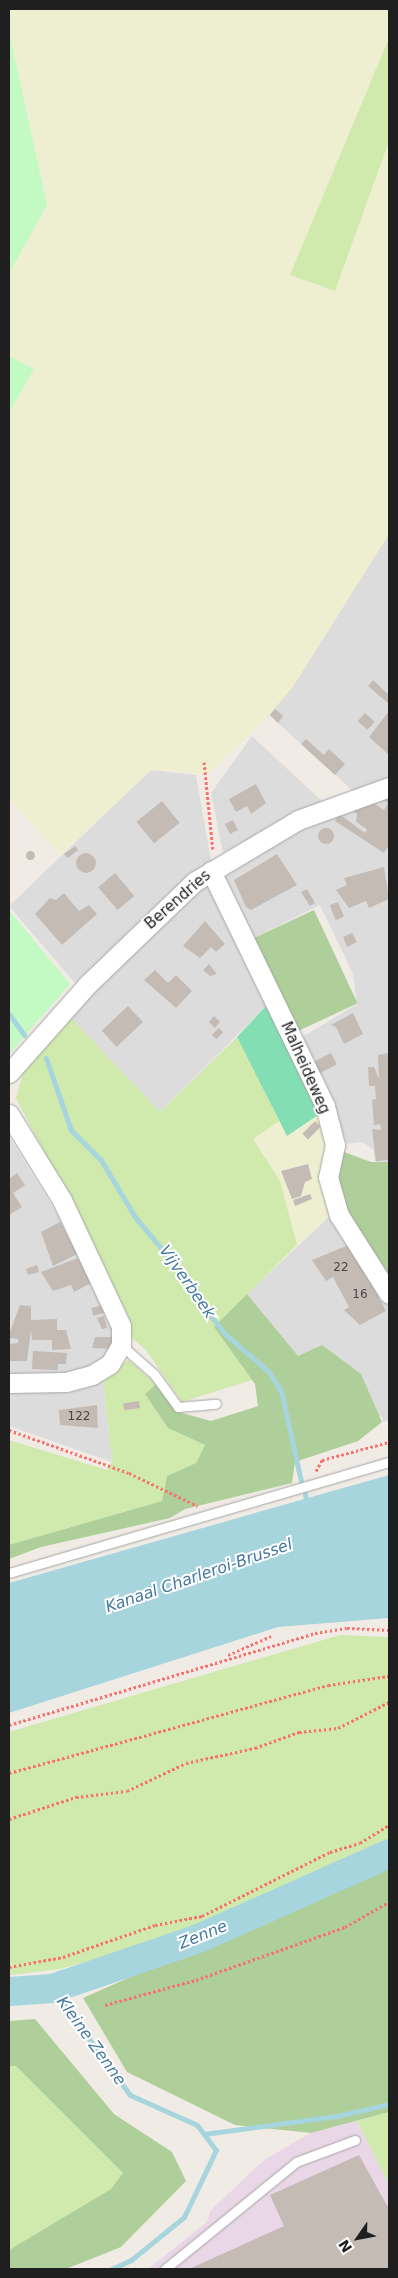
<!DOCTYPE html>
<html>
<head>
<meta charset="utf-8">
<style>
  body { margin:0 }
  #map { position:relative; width:398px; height:2278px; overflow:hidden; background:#f0ebe5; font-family:"DejaVu Sans",sans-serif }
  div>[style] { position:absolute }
  .residential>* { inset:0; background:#dddcdc }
  .industrial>* { inset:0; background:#e9d7e7 }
  .farmland>* { inset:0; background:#eeeed1 }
  .grass>* { inset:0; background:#cfeaac }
  .forest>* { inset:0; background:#aecf9a; transform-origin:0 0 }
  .park>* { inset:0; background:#c3f9c3 }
  .pitch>* { inset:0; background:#84deb4 }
  .water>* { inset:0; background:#a6d5dd }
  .stream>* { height:5px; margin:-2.5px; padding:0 2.5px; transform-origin:2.5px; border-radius:2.5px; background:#a6d5dd }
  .river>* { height:29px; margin:-14.5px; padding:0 14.5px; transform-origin:14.5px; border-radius:14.5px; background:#a6d5dd }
  .building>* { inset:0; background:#c4bbb5; transform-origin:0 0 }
  .round { border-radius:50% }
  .path>* { height:3px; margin-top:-1.5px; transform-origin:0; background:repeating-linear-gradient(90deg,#f9706d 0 2.5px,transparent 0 5px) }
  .roads { filter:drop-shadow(0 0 1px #a6a6a6) drop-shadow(0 0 1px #a6a6a6) }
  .service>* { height:9px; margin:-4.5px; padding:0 4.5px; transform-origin:4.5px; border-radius:4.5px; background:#fff }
  .minor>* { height:19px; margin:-9.5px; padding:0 9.5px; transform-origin:9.5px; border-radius:9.5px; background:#fff }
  span { translate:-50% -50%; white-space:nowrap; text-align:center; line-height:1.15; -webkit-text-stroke:4px #fff; paint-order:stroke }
  .number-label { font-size:12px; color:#484644 }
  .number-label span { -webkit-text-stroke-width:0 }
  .street-label { font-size:15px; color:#1f1f1f }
  .water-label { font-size:16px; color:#45799f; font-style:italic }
  .frame { position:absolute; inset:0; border:10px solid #1f1f1f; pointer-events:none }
  .north { position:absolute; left:333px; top:2213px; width:50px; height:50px; -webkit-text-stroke:4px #fff; paint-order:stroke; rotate:237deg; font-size:14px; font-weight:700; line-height:20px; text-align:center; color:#1f1f1f }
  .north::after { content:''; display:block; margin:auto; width:18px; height:22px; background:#1f1f1f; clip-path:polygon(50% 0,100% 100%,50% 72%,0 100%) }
</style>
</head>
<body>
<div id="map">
  <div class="residential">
    <div style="clip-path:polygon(389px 534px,389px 779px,269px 828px,223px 853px,75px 983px,9px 906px,151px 770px,196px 775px,211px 861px,223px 853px,211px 793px,252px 736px,323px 802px,353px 791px,269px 715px,292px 688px)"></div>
    <div style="clip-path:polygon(389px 795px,389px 1162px,375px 1162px,373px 1149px,362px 1142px,347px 1144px,299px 1039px,357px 1004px,353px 974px,320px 905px,250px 940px,266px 1006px,160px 1112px,71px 1018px,111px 972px,215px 878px,285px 834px)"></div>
    <div style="clip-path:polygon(9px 1137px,64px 1225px,115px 1332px,113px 1349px,91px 1382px,103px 1380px,112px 1462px,9px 1426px)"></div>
    <div style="clip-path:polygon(332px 1214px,384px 1302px,389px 1301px,389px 1420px,382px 1422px,383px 1418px,298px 1357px,247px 1294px)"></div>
  </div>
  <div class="industrial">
    <div style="clip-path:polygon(357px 2121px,389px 2185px,389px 2269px,148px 2269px,207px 2222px,210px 2211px,264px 2160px,311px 2133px)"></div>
  </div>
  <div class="farmland">
    <div style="clip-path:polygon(9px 9px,389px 9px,389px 38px,290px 275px,335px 291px,389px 141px,389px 534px,292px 688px,259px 726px,208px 774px,151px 770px,60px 855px,9px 799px,9px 413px,34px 369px,9px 356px,9px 273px,47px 205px,9px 32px)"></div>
    <div style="clip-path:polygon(237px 1037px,321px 1113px,329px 1149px,332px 1214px,297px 1245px,280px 1181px,253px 1139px)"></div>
  </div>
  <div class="grass">
    <div style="clip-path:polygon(389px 38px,389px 141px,335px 291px,290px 275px)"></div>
    <div style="clip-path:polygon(71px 1018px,160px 1112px,237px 1037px,279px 1121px,253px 1139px,280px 1181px,297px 1245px,214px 1327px,252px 1380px,182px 1402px,145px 1349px,131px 1337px,129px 1317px,16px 1098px,25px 1065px)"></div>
    <div style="clip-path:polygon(128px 1360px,156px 1384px,145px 1394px,168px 1428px,205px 1445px,196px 1463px,167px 1476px,162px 1501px,9px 1545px,9px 1440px,107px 1470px,112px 1462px,103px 1380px)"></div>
    <div style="clip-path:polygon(340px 1635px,389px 1637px,389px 1842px,326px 1879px,150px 1944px,60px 1969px,9px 1975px,9px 1732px)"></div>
    <div style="clip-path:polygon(9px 2066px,16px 2066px,123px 2173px,111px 2189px,9px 2250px)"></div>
    <div style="clip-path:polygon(389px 2112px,389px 2185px,357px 2121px)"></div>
  </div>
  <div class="forest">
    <div style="left:314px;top:910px;width:103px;height:71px;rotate:65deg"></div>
    <div style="clip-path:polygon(344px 1152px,371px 1162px,389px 1162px,389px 1275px,340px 1206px,335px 1179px)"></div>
    <div style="clip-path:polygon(247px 1294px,298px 1356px,322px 1345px,361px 1374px,382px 1422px,358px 1441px,295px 1462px,292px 1483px,185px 1509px,170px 1518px,41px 1547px,9px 1559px,9px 1545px,162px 1501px,167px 1476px,196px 1463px,205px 1445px,168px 1428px,145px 1394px,156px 1384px,175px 1411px,211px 1421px,258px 1406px,255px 1384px,214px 1327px)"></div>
    <div style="clip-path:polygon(389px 1862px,389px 2112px,311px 2133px,235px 2125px,127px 2072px,83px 1998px)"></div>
    <div style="clip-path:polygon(35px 2019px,114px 2114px,172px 2152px,186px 2181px,121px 2247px,66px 2269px,9px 2269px,9px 2250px,111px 2189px,123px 2173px,16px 2066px,9px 2066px,9px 2021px)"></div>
  </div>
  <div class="park">
    <div style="clip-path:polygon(9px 32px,47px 205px,9px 273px)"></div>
    <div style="clip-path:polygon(9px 356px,34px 369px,9px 413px)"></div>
    <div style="clip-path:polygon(9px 910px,70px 984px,9px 1054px)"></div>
  </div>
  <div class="pitch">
    <div style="clip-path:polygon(266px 1006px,321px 1113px,287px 1136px,237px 1037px)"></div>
  </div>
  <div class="water">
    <div style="clip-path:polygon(389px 1475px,389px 1618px,278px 1627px,9px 1713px,9px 1583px)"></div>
  </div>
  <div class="stream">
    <div style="left:9px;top:1014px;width:26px;rotate:54deg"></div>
    <div style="left:46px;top:1058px;width:76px;rotate:70.9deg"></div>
    <div style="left:71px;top:1130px;width:42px;rotate:45deg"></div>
    <div style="left:101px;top:1160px;width:66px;rotate:59.2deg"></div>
    <div style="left:135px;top:1217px;width:95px;rotate:50.1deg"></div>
    <div style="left:196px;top:1290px;width:14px;rotate:73deg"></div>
    <div style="left:200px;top:1303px;width:38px;rotate:51deg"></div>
    <div style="left:224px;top:1333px;width:60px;rotate:40.9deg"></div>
    <div style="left:269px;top:1372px;width:22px;rotate:58deg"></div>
    <div style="left:281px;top:1391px;width:92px;rotate:77.5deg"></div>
    <div style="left:305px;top:1494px;width:12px;rotate:81deg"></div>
    <div style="left:52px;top:1988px;width:132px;rotate:53.9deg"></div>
    <div style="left:130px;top:2095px;width:73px;rotate:24.1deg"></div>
    <div style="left:197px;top:2125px;width:31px;rotate:53deg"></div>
    <div style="left:216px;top:2150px;width:74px;rotate:115.5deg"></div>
    <div style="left:184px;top:2217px;width:68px;rotate:140.9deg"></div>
    <div style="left:131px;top:2260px;width:21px;rotate:155deg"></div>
    <div style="left:204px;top:2134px;width:134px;rotate:-7.7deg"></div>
    <div style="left:337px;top:2116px;width:53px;rotate:-13deg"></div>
  </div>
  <div class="river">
    <div style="left:9px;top:1991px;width:43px;rotate:-4deg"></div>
    <div style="left:52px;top:1988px;width:154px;rotate:-18.9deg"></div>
    <div style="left:198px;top:1938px;width:209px;rotate:-24deg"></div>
  </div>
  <div class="building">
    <div style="clip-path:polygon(373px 680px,389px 695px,389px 704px,368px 686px)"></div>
    <div style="clip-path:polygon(275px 709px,283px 716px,278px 723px,270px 715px)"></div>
    <div style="clip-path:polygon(389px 711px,389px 753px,388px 754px,369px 737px)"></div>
    <div style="left:365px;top:713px;width:13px;height:11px;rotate:42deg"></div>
    <div style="clip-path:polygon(306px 739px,324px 755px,329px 749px,345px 764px,335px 775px,301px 744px)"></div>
    <div style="clip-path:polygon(256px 784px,266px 803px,251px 814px,247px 806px,236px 812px,229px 799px)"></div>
    <div style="clip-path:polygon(389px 795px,389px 845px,384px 853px,335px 821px,339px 814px,365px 833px,367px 829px,356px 822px,357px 814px,350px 809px,372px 802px,384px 810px,388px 803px,382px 799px)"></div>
    <div style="left:162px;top:801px;width:28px;height:33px;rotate:51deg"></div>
    <div style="left:233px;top:820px;width:11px;height:9px;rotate:63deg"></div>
    <div class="round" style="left:318px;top:828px;width:16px;height:16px"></div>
    <div style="clip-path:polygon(75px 846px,78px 850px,68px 858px,64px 854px)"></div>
    <div class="round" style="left:25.5px;top:850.5px;width:9px;height:9px"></div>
    <div class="round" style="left:76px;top:853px;width:20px;height:20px"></div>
    <div style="clip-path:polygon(277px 854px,297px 885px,251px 910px,246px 907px,234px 880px)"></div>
    <div style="clip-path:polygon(384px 867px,389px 899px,369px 908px,366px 901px,349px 908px,336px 890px,347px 885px,344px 878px)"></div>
    <div style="left:115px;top:873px;width:30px;height:22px;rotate:50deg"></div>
    <div style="clip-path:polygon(307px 889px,315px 903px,310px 906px,301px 892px)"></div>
    <div style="clip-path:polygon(64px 893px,79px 911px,89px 905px,97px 914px,62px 945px,35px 914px,50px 898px,56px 900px)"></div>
    <div style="left:338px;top:902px;width:16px;height:9px;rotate:68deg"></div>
    <div style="clip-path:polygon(205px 921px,225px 944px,216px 952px,211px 947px,200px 958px,183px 946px)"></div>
    <div style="clip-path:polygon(352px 933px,357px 942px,347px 947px,343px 937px)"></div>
    <div style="clip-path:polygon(209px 964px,217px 974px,210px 976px,203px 970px)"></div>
    <div style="clip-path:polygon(155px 970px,168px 983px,176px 975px,192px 991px,176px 1008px,144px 980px)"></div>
    <div style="left:128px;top:1006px;width:22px;height:36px;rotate:47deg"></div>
    <div style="clip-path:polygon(353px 1013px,363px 1034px,344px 1044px,336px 1027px,331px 1025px)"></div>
    <div style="clip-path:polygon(214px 1016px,220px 1022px,215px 1028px,209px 1022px)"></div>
    <div style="left:219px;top:1028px;width:6px;height:10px;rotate:45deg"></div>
    <div style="left:331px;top:1053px;width:13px;height:21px;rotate:63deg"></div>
    <div style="clip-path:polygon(389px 1053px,389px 1160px,376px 1161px,372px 1129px,381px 1130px,380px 1124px,374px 1125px,372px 1100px,376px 1099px,375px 1086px,369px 1086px,368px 1067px,374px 1067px,379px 1079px,378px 1055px)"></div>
    <div style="left:315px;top:1121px;width:8px;height:18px;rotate:45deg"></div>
    <div style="clip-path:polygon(308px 1164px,312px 1179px,305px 1182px,301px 1196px,292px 1199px,281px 1171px)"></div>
    <div style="clip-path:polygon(17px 1173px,25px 1185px,13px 1193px,22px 1207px,9px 1215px,9px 1179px)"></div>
    <div style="clip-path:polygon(310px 1194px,312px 1199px,295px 1206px,293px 1200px)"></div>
    <div style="clip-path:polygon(60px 1222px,77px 1254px,53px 1266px,41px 1232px)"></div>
    <div style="clip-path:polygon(351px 1244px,386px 1311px,360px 1325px,344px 1310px,349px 1307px,333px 1277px,326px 1281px,312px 1260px)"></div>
    <div style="clip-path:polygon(78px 1258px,91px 1283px,74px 1292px,71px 1285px,53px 1291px,41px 1272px)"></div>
    <div style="clip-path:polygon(37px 1265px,39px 1272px,28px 1275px,26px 1269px)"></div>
    <div style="clip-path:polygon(20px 1305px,31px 1306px,31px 1320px,57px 1319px,57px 1330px,66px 1330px,71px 1349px,52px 1350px,52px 1340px,32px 1340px,31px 1330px,27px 1361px,9px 1361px,9px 1344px,18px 1343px,18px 1339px,9px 1338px,9px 1334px)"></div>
    <div style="left:103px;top:1305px;width:8px;height:12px;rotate:76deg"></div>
    <div style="clip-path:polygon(104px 1316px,107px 1328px,102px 1329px,97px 1318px)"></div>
    <div style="clip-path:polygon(95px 1337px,114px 1337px,113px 1349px,92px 1348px)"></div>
    <div style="clip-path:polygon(33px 1351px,67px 1353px,66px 1364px,58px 1364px,58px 1370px,32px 1369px)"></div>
    <div style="left:139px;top:1401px;width:7px;height:16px;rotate:82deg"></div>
    <div style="clip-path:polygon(97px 1405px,98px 1428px,60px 1425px,59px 1410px)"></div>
    <div style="clip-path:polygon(359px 2155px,389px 2209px,389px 2269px,189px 2269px,284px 2226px,270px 2195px)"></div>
  </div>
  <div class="path">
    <div style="left:204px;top:762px;width:89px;rotate:84.2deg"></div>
    <div style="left:9px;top:1430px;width:127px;rotate:19.7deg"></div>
    <div style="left:129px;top:1473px;width:76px;rotate:25.6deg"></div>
    <div style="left:316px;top:1471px;width:13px;rotate:-61deg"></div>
    <div style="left:322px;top:1460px;width:69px;rotate:-15deg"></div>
    <div style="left:228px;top:1655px;width:47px;rotate:-23.8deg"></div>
    <div style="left:9px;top:1725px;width:320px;rotate:-16.7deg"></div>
    <div style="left:315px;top:1633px;width:32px;rotate:-9deg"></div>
    <div style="left:347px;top:1628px;width:42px;rotate:2.7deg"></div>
    <div style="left:9px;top:1773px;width:331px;rotate:-15.4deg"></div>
    <div style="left:328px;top:1685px;width:62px;rotate:-8.4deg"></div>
    <div style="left:9px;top:1819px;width:71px;rotate:-18.2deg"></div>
    <div style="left:76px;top:1797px;width:51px;rotate:-6.7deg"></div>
    <div style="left:127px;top:1791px;width:65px;rotate:-25.4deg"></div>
    <div style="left:186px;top:1763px;width:71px;rotate:-12.3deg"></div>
    <div style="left:255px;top:1748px;width:47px;rotate:-20deg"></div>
    <div style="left:299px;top:1732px;width:39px;rotate:-6deg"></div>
    <div style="left:338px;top:1728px;width:57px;rotate:-27deg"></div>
    <div style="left:9px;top:1967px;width:55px;rotate:-10.5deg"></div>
    <div style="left:63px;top:1957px;width:97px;rotate:-19.2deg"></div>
    <div style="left:155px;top:1925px;width:48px;rotate:-10.8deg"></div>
    <div style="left:202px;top:1916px;width:143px;rotate:-26.6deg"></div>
    <div style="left:330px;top:1852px;width:31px;rotate:-17deg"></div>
    <div style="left:360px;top:1843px;width:34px;rotate:-32deg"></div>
    <div style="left:105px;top:2005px;width:94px;rotate:-15.4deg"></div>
    <div style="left:196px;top:1980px;width:158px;rotate:-19.6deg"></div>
    <div style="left:345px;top:1927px;width:51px;rotate:-29.6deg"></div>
  </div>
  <div class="roads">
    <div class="service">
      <div style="left:121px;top:1345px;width:44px;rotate:41.3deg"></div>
      <div style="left:154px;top:1374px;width:41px;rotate:54deg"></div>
      <div style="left:178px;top:1407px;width:38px;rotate:-5deg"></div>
      <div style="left:9px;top:1573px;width:396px;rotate:-16.3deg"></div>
      <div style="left:165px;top:2269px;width:169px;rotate:-39.2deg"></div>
      <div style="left:296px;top:2162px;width:63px;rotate:-20.4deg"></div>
    </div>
    <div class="minor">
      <div style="left:211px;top:871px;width:261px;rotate:64.1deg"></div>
      <div style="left:325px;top:1106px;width:40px;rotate:75.6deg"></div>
      <div style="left:335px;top:1145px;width:33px;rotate:102deg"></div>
      <div style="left:328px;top:1177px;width:40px;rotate:74deg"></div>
      <div style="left:339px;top:1215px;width:93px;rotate:57.7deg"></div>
      <div style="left:9px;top:1073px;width:118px;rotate:-48.4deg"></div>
      <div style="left:87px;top:985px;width:149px;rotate:-43.9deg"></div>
      <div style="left:194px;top:882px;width:121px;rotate:-30.8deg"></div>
      <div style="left:298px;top:820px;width:97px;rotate:-19.9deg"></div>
      <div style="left:9px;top:1114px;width:101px;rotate:58.4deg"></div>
      <div style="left:62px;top:1200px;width:139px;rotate:64.9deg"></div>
      <div style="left:121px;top:1326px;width:19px;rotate:90deg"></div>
      <div style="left:121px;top:1345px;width:22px;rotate:120deg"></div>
      <div style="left:110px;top:1364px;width:21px;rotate:149deg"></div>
      <div style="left:92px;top:1375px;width:27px;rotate:165deg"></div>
      <div style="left:66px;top:1382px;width:57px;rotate:179deg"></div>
    </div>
  </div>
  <div class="number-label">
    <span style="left:341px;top:1268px">22</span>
    <span style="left:360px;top:1295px">16</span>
    <span style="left:79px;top:1417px">122</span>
  </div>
  <div class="street-label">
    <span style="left:178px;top:900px;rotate:-41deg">Berendries</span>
    <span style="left:305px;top:1068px;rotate:66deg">Malheideweg</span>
  </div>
  <div class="water-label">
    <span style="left:187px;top:1282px;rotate:55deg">Vijverbeek</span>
    <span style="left:199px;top:1576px;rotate:-19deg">Kanaal Charleroi-Brussel</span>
    <span style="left:203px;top:1935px;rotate:-22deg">Zenne</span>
    <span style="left:91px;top:2041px;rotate:54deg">Kleine Zenne</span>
  </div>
  <div class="frame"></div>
  <div class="north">N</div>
</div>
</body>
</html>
